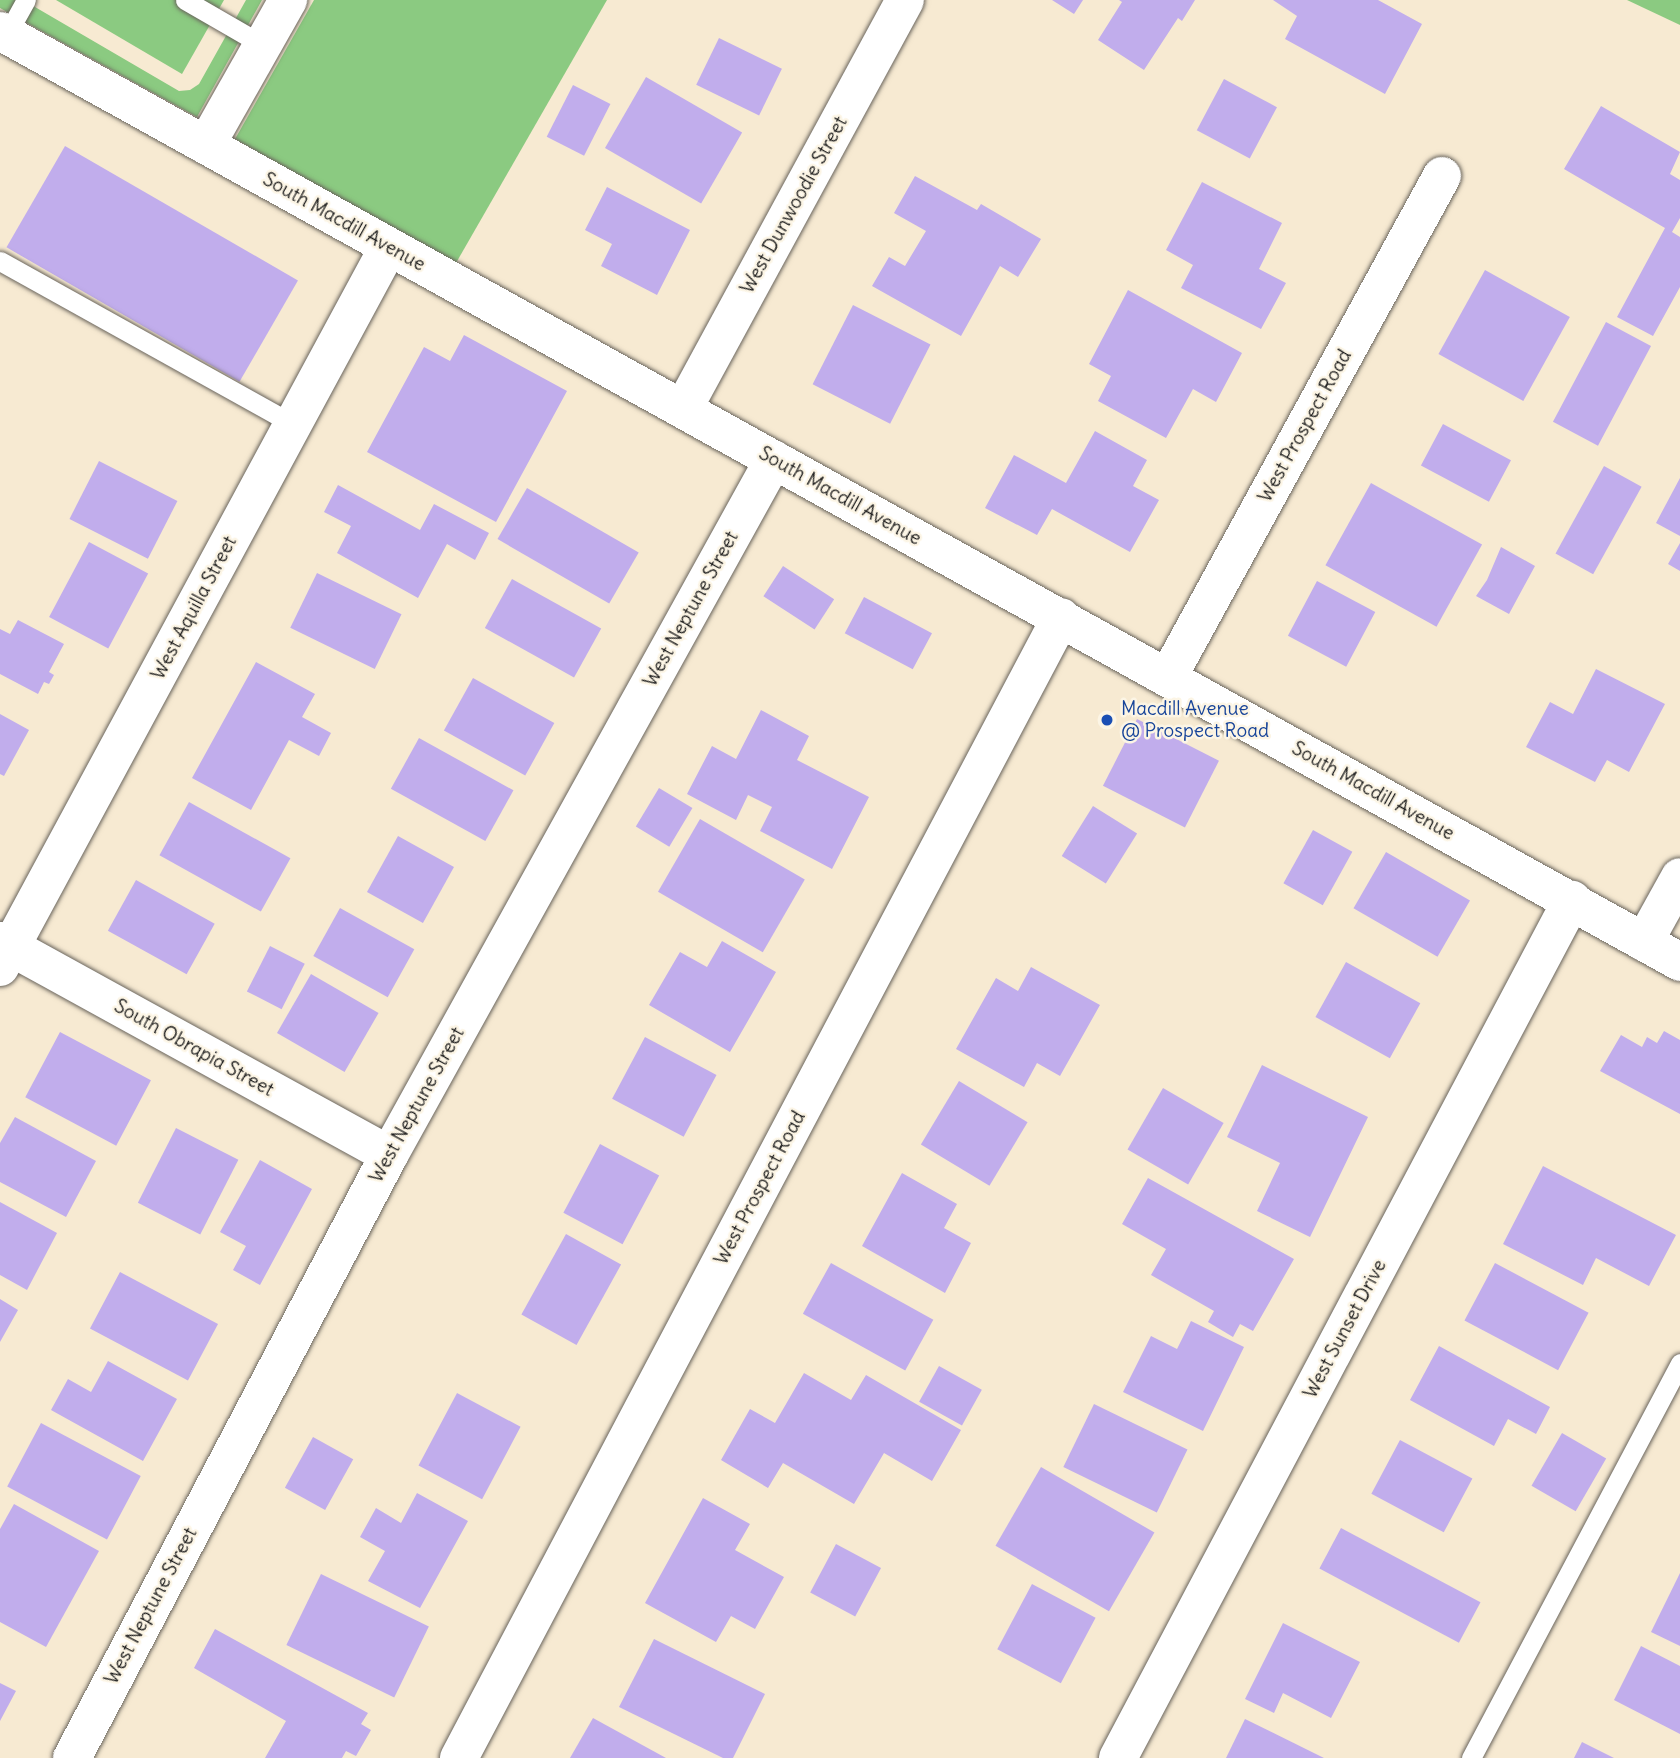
<!DOCTYPE html>
<html>
<head>
<meta charset="utf-8">
<style>
  body { margin:0 }
  #map { position:relative; width:1680px; height:1758px; overflow:hidden; background:#f7ead2; font-family:Delius,sans-serif }
  div>[style] { position:absolute }
  .green>* { inset:0; background:#8bca81 }
  .building>* { inset:0; background:#c1adec; transform-origin:0 0 }
  .roads { filter:drop-shadow(0 0 2px #69645c) drop-shadow(0 0 2px #69645c) }
  .lane>* { height:19px; margin:-9.5px; padding:0 9.5px; transform-origin:9.5px; border-radius:9.5px; background:#fff }
  .street>* { height:38px; margin:-19px; padding:0 19px; transform-origin:19px; border-radius:19px; background:#fff }
  .secondary>* { height:38px; margin:-19px; padding:0 19px; transform-origin:19px; border-radius:19px; background:#fff }
  .dots>* { width:19px; height:19px; translate:-50% -50%; box-sizing:border-box; border:4px solid #fcf5e5; border-radius:50% }
  span { translate:-50% -50%; white-space:nowrap; text-align:center; line-height:1.15; -webkit-text-stroke:5px #fcf5e5; paint-order:stroke }
  .street-label { font-size:19px; color:#1c1c1c }
  .transit-label { font-size:19px; color:#164399 }
  .left { translate:0 -50%; text-align:left }
</style>
</head>
<body>
<div id="map">
  <div class="green">
    <div style="clip-path:polygon(0 0,23px 0,179px 91px,190px 90px,199px 84px,246px 0,262px 0,197px 117px,0 8px)"></div>
    <div style="clip-path:polygon(56px 0,224px 0,182px 74px)"></div>
    <div style="clip-path:polygon(314px 0,607px 0,456px 263px,235px 139px)"></div>
    <div style="clip-path:polygon(1627px 0,1680px 0,1680px 25px)"></div>
  </div>
  <div class="building">
    <div style="clip-path:polygon(1052px 0,1083px 0,1074px 14px)"></div>
    <div style="clip-path:polygon(1119px 0,1195px 0,1182px 21px,1178px 18px,1144px 70px,1098px 40px,1122px 2px)"></div>
    <div style="clip-path:polygon(1273px 0,1378px 0,1422px 24px,1385px 94px,1285px 39px,1297px 16px)"></div>
    <div style="left:719px;top:38px;width:70px;height:52px;rotate:26deg"></div>
    <div style="left:646px;top:77px;width:111px;height:82px;rotate:30deg"></div>
    <div style="left:1224px;top:79px;width:60px;height:58px;rotate:28deg"></div>
    <div style="left:573px;top:85px;width:42px;height:58px;rotate:27deg"></div>
    <div style="clip-path:polygon(1601px 106px,1680px 152px,1670px 174px,1680px 180px,1680px 218px,1672px 232px,1680px 237px,1680px 287px,1653px 336px,1617px 317px,1665px 228px,1564px 169px)"></div>
    <div style="left:65px;top:146px;width:269px;height:117px;rotate:30deg"></div>
    <div style="clip-path:polygon(915px 176px,977px 210px,981px 204px,1041px 239px,1018px 277px,1000px 266px,961px 336px,872px 286px,889px 257px,905px 266px,926px 231px,894px 213px)"></div>
    <div style="clip-path:polygon(1202px 182px,1282px 223px,1259px 269px,1286px 283px,1261px 329px,1181px 288px,1193px 265px,1166px 250px)"></div>
    <div style="clip-path:polygon(607px 187px,690px 230px,657px 295px,601px 266px,612px 244px,585px 230px)"></div>
    <div style="left:1485px;top:270px;width:97px;height:96px;rotate:29deg"></div>
    <div style="clip-path:polygon(1128px 290px,1242px 353px,1216px 402px,1193px 389px,1166px 438px,1098px 401px,1111px 376px,1089px 364px)"></div>
    <div style="left:853px;top:305px;width:87px;height:89px;rotate:27deg"></div>
    <div style="left:1606px;top:322px;width:51px;height:113px;rotate:28deg"></div>
    <div style="clip-path:polygon(464px 335px,567px 391px,496px 522px,367px 452px,424px 347px,450px 361px)"></div>
    <div style="left:1443px;top:424px;width:77px;height:47px;rotate:28deg"></div>
    <div style="clip-path:polygon(1095px 431px,1147px 460px,1133px 486px,1159px 500px,1130px 552px,1052px 509px,1037px 535px,985px 508px,1014px 455px,1066px 483px)"></div>
    <div style="left:99px;top:461px;width:88px;height:65px;rotate:27deg"></div>
    <div style="left:1604px;top:466px;width:43px;height:100px;rotate:29deg"></div>
    <div style="clip-path:polygon(1680px 478px,1680px 536px,1656px 523px)"></div>
    <div style="left:1371px;top:483px;width:127px;height:94px;rotate:29deg"></div>
    <div style="clip-path:polygon(338px 485px,420px 530px,434px 504px,489px 533px,475px 560px,447px 544px,418px 598px,337px 553px,351px 526px,324px 512px)"></div>
    <div style="left:527px;top:488px;width:129px;height:59px;rotate:30deg"></div>
    <div style="left:89px;top:542px;width:67px;height:85px;rotate:28deg"></div>
    <div style="clip-path:polygon(1680px 543px,1680px 571px,1668px 564px)"></div>
    <div style="clip-path:polygon(1501px 547px,1535px 566px,1509px 614px,1476px 596px,1487px 580px)"></div>
    <div style="left:783px;top:566px;width:61px;height:36px;rotate:33deg"></div>
    <div style="left:317px;top:573px;width:94px;height:61px;rotate:26deg"></div>
    <div style="left:512px;top:579px;width:102px;height:56px;rotate:29deg"></div>
    <div style="left:1317px;top:581px;width:66px;height:62px;rotate:28deg"></div>
    <div style="left:864px;top:597px;width:77px;height:41px;rotate:28deg"></div>
    <div style="clip-path:polygon(18px 620px,64px 644px,49px 672px,54px 675px,49px 684px,44px 682px,38px 694px,0 674px,0 629px,10px 634px)"></div>
    <div style="clip-path:polygon(256px 662px,315px 694px,302px 717px,331px 733px,319px 756px,289px 740px,251px 810px,192px 778px)"></div>
    <div style="clip-path:polygon(1596px 669px,1665px 704px,1629px 772px,1607px 760px,1595px 782px,1526px 747px,1550px 702px,1573px 714px)"></div>
    <div style="left:473px;top:678px;width:93px;height:60px;rotate:29deg"></div>
    <div style="clip-path:polygon(761px 710px,809px 736px,797px 760px,869px 797px,832px 869px,760px 831px,772px 807px,748px 795px,736px 820px,687px 794px,712px 746px,736px 759px)"></div>
    <div style="clip-path:polygon(0 714px,29px 730px,4px 776px,0 774px)"></div>
    <div style="left:1137px;top:719px;width:92px;height:75px;rotate:27deg"></div>
    <div style="left:419px;top:738px;width:108px;height:58px;rotate:29deg"></div>
    <div style="left:659px;top:788px;width:39px;height:45px;rotate:31deg"></div>
    <div style="left:189px;top:802px;width:116px;height:61px;rotate:29deg"></div>
    <div style="left:1093px;top:806px;width:52px;height:59px;rotate:32deg"></div>
    <div style="left:700px;top:819px;width:121px;height:84px;rotate:30deg"></div>
    <div style="left:1313px;top:830px;width:45px;height:61px;rotate:29deg"></div>
    <div style="left:398px;top:836px;width:64px;height:64px;rotate:29deg"></div>
    <div style="left:1386px;top:852px;width:97px;height:65px;rotate:30deg"></div>
    <div style="left:136px;top:880px;width:90px;height:58px;rotate:29deg"></div>
    <div style="left:340px;top:908px;width:85px;height:55px;rotate:29deg"></div>
    <div style="clip-path:polygon(722px 941px,776px 972px,730px 1052px,649px 1005px,680px 952px,707px 967px)"></div>
    <div style="left:270px;top:946px;width:39px;height:51px;rotate:27deg"></div>
    <div style="left:1346px;top:962px;width:85px;height:63px;rotate:29deg"></div>
    <div style="clip-path:polygon(1031px 967px,1100px 1005px,1060px 1076px,1037px 1063px,1024px 1087px,956px 1049px,996px 978px,1018px 991px)"></div>
    <div style="left:311px;top:974px;width:78px;height:68px;rotate:30deg"></div>
    <div style="clip-path:polygon(1664px 1031px,1680px 1040px,1680px 1114px,1600px 1071px,1621px 1035px,1642px 1047px,1647px 1037px,1657px 1043px)"></div>
    <div style="left:60px;top:1032px;width:103px;height:74px;rotate:28deg"></div>
    <div style="left:645px;top:1037px;width:81px;height:70px;rotate:28deg"></div>
    <div style="clip-path:polygon(1262px 1065px,1368px 1117px,1310px 1237px,1257px 1211px,1280px 1163px,1227px 1137px)"></div>
    <div style="left:959px;top:1081px;width:80px;height:74px;rotate:31deg"></div>
    <div style="left:1163px;top:1088px;width:70px;height:71px;rotate:30deg"></div>
    <div style="clip-path:polygon(15px 1117px,96px 1161px,66px 1217px,0 1182px,0 1143px)"></div>
    <div style="left:176px;top:1128px;width:70px;height:84px;rotate:27deg"></div>
    <div style="left:600px;top:1144px;width:67px;height:78px;rotate:28deg"></div>
    <div style="clip-path:polygon(260px 1160px,312px 1189px,260px 1285px,233px 1270px,246px 1246px,220px 1232px)"></div>
    <div style="clip-path:polygon(1543px 1166px,1676px 1235px,1649px 1286px,1596px 1258px,1583px 1285px,1503px 1244px)"></div>
    <div style="clip-path:polygon(902px 1173px,957px 1204px,944px 1228px,971px 1243px,945px 1293px,862px 1246px)"></div>
    <div style="clip-path:polygon(1148px 1178px,1294px 1259px,1253px 1331px,1240px 1324px,1233px 1337px,1208px 1322px,1214px 1311px,1151px 1275px,1166px 1249px,1122px 1224px)"></div>
    <div style="clip-path:polygon(0 1202px,57px 1233px,27px 1290px,0 1275px)"></div>
    <div style="left:566px;top:1234px;width:63px;height:92px;rotate:29deg"></div>
    <div style="left:831px;top:1263px;width:117px;height:58px;rotate:29deg"></div>
    <div style="left:1495px;top:1263px;width:106px;height:65px;rotate:28deg"></div>
    <div style="left:120px;top:1272px;width:111px;height:64px;rotate:28deg"></div>
    <div style="clip-path:polygon(0 1299px,18px 1310px,0 1342px)"></div>
    <div style="clip-path:polygon(1191px 1321px,1244px 1347px,1203px 1431px,1123px 1392px,1151px 1336px,1177px 1349px)"></div>
    <div style="clip-path:polygon(1439px 1346px,1550px 1407px,1536px 1434px,1508px 1419px,1494px 1446px,1410px 1400px)"></div>
    <div style="clip-path:polygon(108px 1361px,177px 1399px,143px 1461px,51px 1410px,68px 1379px,91px 1392px)"></div>
    <div style="left:939px;top:1366px;width:49px;height:41px;rotate:29deg"></div>
    <div style="clip-path:polygon(804px 1373px,851px 1400px,866px 1375px,961px 1430px,932px 1481px,884px 1453px,854px 1504px,783px 1463px,768px 1488px,721px 1460px,750px 1409px,775px 1423px)"></div>
    <div style="left:457px;top:1393px;width:72px;height:82px;rotate:28deg"></div>
    <div style="left:1094px;top:1404px;width:104px;height:70px;rotate:26deg"></div>
    <div style="left:41px;top:1423px;width:113px;height:72px;rotate:28deg"></div>
    <div style="left:1562px;top:1433px;width:51px;height:61px;rotate:30deg"></div>
    <div style="left:313px;top:1437px;width:46px;height:58px;rotate:29deg"></div>
    <div style="left:1400px;top:1440px;width:82px;height:61px;rotate:28deg"></div>
    <div style="left:1041px;top:1467px;width:131px;height:91px;rotate:30deg"></div>
    <div style="clip-path:polygon(417px 1493px,468px 1521px,420px 1608px,368px 1581px,385px 1551px,360px 1537px,376px 1508px,401px 1523px)"></div>
    <div style="clip-path:polygon(703px 1498px,750px 1524px,735px 1550px,784px 1577px,755px 1629px,731px 1616px,716px 1642px,645px 1603px)"></div>
    <div style="clip-path:polygon(14px 1504px,99px 1551px,46px 1647px,0 1622px,0 1529px)"></div>
    <div style="left:1341px;top:1528px;width:158px;height:46px;rotate:28deg"></div>
    <div style="left:836px;top:1544px;width:51px;height:55px;rotate:28deg"></div>
    <div style="clip-path:polygon(1680px 1573px,1680px 1646px,1651px 1632px)"></div>
    <div style="left:321px;top:1574px;width:120px;height:79px;rotate:26deg"></div>
    <div style="left:1032px;top:1584px;width:72px;height:74px;rotate:28deg"></div>
    <div style="clip-path:polygon(1283px 1623px,1360px 1662px,1331px 1718px,1283px 1693px,1274px 1713px,1245px 1699px)"></div>
    <div style="clip-path:polygon(215px 1629px,368px 1713px,361px 1724px,371px 1730px,356px 1756px,346px 1751px,342px 1758px,265px 1758px,286px 1721px,194px 1668px)"></div>
    <div style="clip-path:polygon(654px 1639px,765px 1694px,733px 1758px,723px 1758px,619px 1707px)"></div>
    <div style="clip-path:polygon(1641px 1646px,1680px 1666px,1680px 1734px,1614px 1700px)"></div>
    <div style="clip-path:polygon(0 1683px,16px 1691px,0 1721px)"></div>
    <div style="clip-path:polygon(593px 1718px,666px 1758px,570px 1758px)"></div>
    <div style="clip-path:polygon(1245px 1719px,1324px 1758px,1226px 1758px)"></div>
    <div style="clip-path:polygon(1582px 1742px,1614px 1758px,1574px 1758px)"></div>
  </div>
  <div class="roads">
    <div class="lane">
      <div style="left:185px;top:0;width:90px;rotate:30deg"></div>
      <div style="left:7px;top:34px;width:39px;rotate:-61deg"></div>
      <div style="left:0;top:261px;width:335px;rotate:29.1deg"></div>
      <div style="left:1471px;top:1758px;width:447px;rotate:-62.1deg"></div>
    </div>
    <div class="street">
      <div style="left:206px;top:145px;width:167px;rotate:-60.5deg"></div>
      <div style="left:683px;top:409px;width:465px;rotate:-61.5deg"></div>
      <div style="left:1168px;top:677px;width:571px;rotate:-61.33deg"></div>
      <div style="left:0;top:941px;width:444px;rotate:28.8deg"></div>
      <div style="left:1644px;top:942px;width:74px;rotate:-61deg"></div>
      <div style="left:0;top:967px;width:817px;rotate:-61.65deg"></div>
      <div style="left:72px;top:1758px;width:681px;rotate:-62.27deg"></div>
      <div style="left:389px;top:1155px;width:795px;rotate:-61.05deg"></div>
      <div style="left:459px;top:1758px;width:1290px;rotate:-62.18deg"></div>
      <div style="left:1118px;top:1758px;width:971px;rotate:-62.12deg"></div>
    </div>
    <div class="secondary">
      <div style="left:0;top:31px;width:1921px;rotate:28.99deg"></div>
    </div>
  </div>
  <div class="dots">
    <div style="left:1107px;top:720px;background:#1a4fb4"></div>
  </div>
  <div class="street-label">
    <span style="left:794px;top:205px;rotate:-61deg">West Dunwoodie Street</span>
    <span style="left:344px;top:222px;rotate:29deg">South Macdill Avenue</span>
    <span style="left:1305px;top:426px;rotate:-61deg">West Prospect Road</span>
    <span style="left:840px;top:496px;rotate:29deg">South Macdill Avenue</span>
    <span style="left:194px;top:608px;rotate:-62deg">West Aquilla Street</span>
    <span style="left:691px;top:609px;rotate:-61deg">West Neptune Street</span>
    <span style="left:1373px;top:791px;rotate:29deg">South Macdill Avenue</span>
    <span style="left:194px;top:1048px;rotate:29deg">South Obrapia Street</span>
    <span style="left:417px;top:1105px;rotate:-61deg">West Neptune Street</span>
    <span style="left:760px;top:1188px;rotate:-62deg">West Prospect Road</span>
    <span style="left:1345px;top:1329px;rotate:-62deg">West Sunset Drive</span>
    <span style="left:151px;top:1606px;rotate:-62deg">West Neptune Street</span>
  </div>
  <div class="transit-label">
    <span class="left" style="left:1121px;top:720px">Macdill Avenue<br>@ Prospect Road</span>
  </div>
</div>
</body>
</html>
